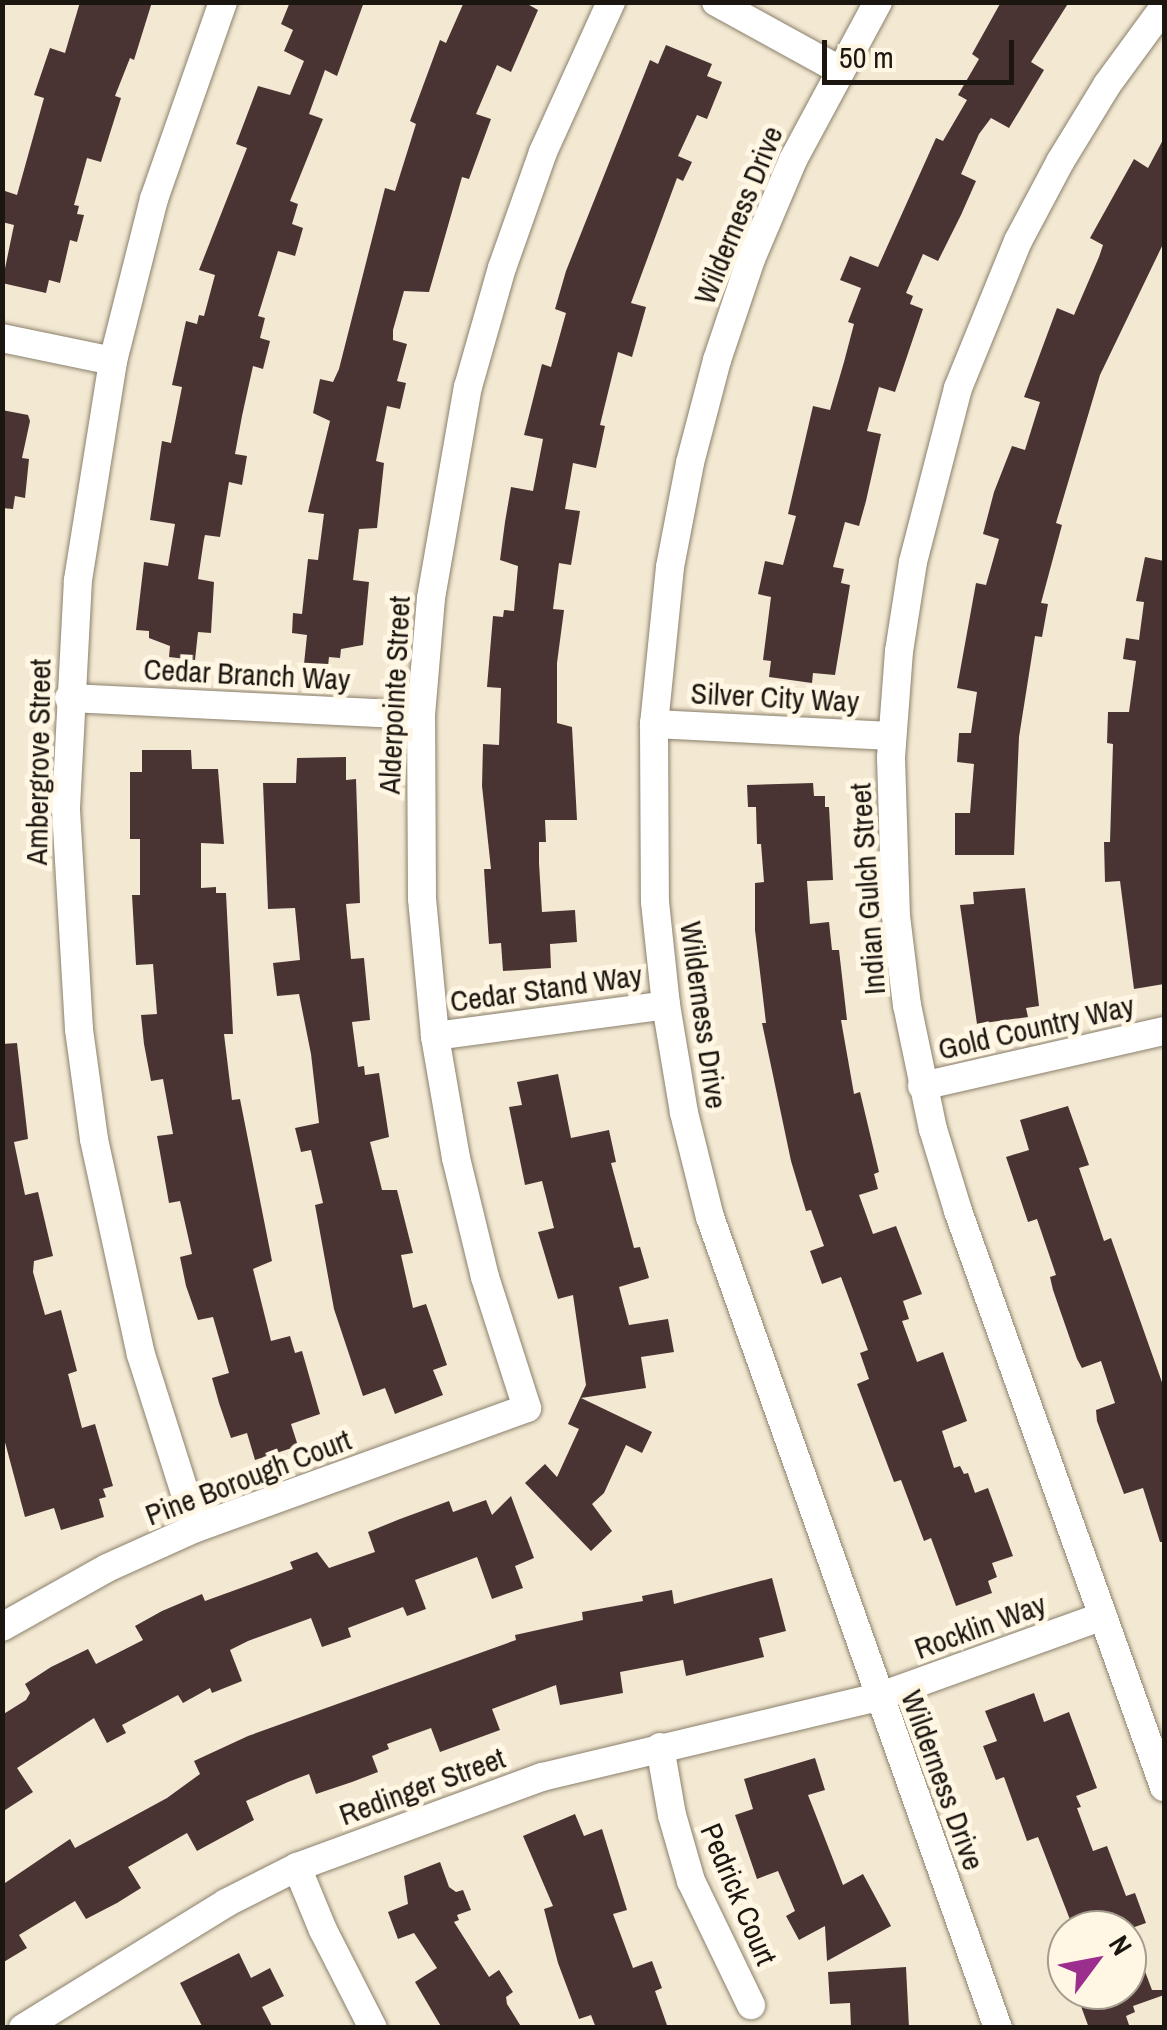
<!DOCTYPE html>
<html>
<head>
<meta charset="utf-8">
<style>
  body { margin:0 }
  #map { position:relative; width:1167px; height:2030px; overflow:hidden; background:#f3e8d2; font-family:"Archivo Narrow",sans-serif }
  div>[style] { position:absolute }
  .building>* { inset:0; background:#4a3433 }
  .roads { filter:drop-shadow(0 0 2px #8a806c) drop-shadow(0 0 2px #8a806c) }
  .minor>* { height:28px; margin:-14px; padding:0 14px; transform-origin:14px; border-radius:14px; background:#fff }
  span { translate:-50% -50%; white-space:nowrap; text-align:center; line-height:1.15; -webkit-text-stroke:10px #fff6e4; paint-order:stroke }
  .street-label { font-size:30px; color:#1b1710 }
  .frame { position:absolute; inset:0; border:5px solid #1b1710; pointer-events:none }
  .north { position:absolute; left:1047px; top:1910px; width:100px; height:100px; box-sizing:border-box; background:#fff6e4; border:2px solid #a49d8f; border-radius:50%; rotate:58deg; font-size:28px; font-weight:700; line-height:40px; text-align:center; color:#1b1710 }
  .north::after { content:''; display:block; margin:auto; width:35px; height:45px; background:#9c2e8e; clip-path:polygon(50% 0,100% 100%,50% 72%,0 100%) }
  .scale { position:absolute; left:822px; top:40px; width:192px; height:45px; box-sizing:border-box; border:5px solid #1b1710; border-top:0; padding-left:12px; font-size:30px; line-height:35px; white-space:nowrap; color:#1b1710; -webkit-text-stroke:8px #fff6e4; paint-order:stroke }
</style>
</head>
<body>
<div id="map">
  <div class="building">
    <div style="clip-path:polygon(80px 2px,152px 2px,134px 60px,130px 58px,115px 96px,121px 98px,101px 162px,87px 158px,74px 205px,79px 206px,77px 214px,84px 215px,77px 242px,70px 240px,60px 283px,49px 280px,46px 293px,2px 283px,14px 225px,2px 222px,2px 190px,17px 195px,44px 98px,34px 95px,50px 48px,65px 53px)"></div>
    <div style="clip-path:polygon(290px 2px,364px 2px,337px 76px,325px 70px,309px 114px,323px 119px,290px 201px,298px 204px,292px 224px,303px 228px,295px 256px,278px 251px,258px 316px,265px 318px,260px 338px,270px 341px,263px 369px,253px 366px,242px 416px,235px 454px,247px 456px,242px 485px,229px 482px,220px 537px,205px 535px,204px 539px,198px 579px,214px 582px,211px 633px,198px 632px,195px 660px,169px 657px,170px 646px,149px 638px,149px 631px,136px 630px,144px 562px,168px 566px,175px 524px,150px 520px,162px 441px,171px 443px,182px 387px,172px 385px,186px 321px,197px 324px,199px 315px,204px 316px,215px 275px,199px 270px,247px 148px,236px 144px,258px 86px,290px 95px,304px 61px,284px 51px,293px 30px,281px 24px)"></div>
    <div style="clip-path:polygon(464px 2px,524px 2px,538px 10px,511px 72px,497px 65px,476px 114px,491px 119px,469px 179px,462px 177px,429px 292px,404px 291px,393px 330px,393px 340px,407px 344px,397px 381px,406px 383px,400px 409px,387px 406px,376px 461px,384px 463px,377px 528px,359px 529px,353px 580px,369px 582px,363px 645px,341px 649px,340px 658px,329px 657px,328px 666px,304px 664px,307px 635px,292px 633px,293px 613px,302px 614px,308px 559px,318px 560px,324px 514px,308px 512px,330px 421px,313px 413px,320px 379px,333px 382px,339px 369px,385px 188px,395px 191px,416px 124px,410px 121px,440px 40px,446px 43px)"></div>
    <div style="clip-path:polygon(1001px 2px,1069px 2px,1031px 62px,1044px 70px,1009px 128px,991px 118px,979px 134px,961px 174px,976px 181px,961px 215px,938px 261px,923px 254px,906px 293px,913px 296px,910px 304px,923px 309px,895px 392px,879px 387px,867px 431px,881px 434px,866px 501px,859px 526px,845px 522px,833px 567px,844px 569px,841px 583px,850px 585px,835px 675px,813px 673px,812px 683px,769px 677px,771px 661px,763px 660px,771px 597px,758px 594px,765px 561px,783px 565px,796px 516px,788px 514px,813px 406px,830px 410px,844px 362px,854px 324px,848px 322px,861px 288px,840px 280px,850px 256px,878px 267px,936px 138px,943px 141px,967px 100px,958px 95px,979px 59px,972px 54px)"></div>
    <div style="clip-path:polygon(666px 45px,712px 64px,707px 76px,722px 82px,707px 119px,697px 115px,678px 156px,692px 162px,683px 181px,677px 178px,631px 303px,646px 307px,632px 357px,618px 352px,600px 425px,605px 426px,596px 468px,573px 463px,565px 509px,580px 511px,571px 565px,559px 563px,553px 609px,564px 610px,557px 663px,557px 723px,572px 727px,577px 820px,545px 820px,546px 842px,539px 842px,539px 863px,542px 912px,575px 910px,577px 942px,550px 944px,551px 968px,503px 971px,501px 943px,489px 944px,484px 869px,491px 869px,482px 786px,483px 744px,499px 745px,501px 688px,487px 687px,493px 616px,503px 617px,504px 610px,514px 611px,518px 566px,500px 560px,505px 522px,511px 487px,533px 491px,543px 439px,524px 435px,542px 364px,551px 367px,566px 313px,555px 309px,566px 271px,650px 60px,658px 64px)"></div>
    <div style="clip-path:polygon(1164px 138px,1164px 242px,1100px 375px,1056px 523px,1062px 525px,1041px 603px,1048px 604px,1042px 637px,1035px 636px,1019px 737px,1014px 855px,955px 855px,955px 813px,970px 813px,974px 764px,957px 762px,959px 733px,971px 733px,977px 692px,957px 688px,976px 583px,986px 585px,999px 539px,983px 534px,994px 492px,1012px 446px,1025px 450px,1040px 402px,1024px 397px,1057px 308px,1074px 315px,1099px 257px,1103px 245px,1090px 238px,1134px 159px,1148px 168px)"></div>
    <div style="clip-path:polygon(2px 410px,28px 415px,30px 421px,22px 458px,29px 459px,25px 498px,15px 496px,13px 509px,2px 508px)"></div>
    <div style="clip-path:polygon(1145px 557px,1164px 561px,1164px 984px,1134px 989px,1120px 881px,1105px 882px,1104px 842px,1110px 842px,1113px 744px,1107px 743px,1108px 712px,1129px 712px,1136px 661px,1123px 659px,1126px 638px,1139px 640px,1144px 602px,1136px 601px)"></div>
    <div style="clip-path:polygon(142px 750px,191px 750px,192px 769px,218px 769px,224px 844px,201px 843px,201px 888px,216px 887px,216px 893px,226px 893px,233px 1034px,224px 1034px,232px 1100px,240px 1099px,272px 1261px,253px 1269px,271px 1341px,290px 1336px,295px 1353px,302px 1351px,320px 1414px,291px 1424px,298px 1446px,255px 1460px,247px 1433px,231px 1438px,219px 1403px,212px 1378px,229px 1373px,213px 1317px,198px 1320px,186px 1286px,180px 1257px,192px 1254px,180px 1201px,169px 1203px,157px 1136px,173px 1134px,163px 1079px,151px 1081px,144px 1044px,141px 1015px,157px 1014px,153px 964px,136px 965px,132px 895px,140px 895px,140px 839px,130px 839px,130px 772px,142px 772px)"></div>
    <div style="clip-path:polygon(346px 757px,346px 780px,356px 779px,360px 903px,346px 904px,351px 959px,364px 958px,370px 1020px,352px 1022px,358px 1067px,364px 1066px,365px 1075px,379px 1073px,389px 1137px,370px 1142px,382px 1190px,397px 1190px,413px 1253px,401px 1255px,413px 1308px,426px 1304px,447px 1365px,433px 1370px,443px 1395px,395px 1414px,385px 1388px,363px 1396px,334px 1309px,315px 1205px,323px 1203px,311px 1150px,301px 1152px,295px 1128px,319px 1123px,311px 1054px,299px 994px,277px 996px,273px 963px,300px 960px,295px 908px,268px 909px,263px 783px,296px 783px,297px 758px)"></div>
    <div style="clip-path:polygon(813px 783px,814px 796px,825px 796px,825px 807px,829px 807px,833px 880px,807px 881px,810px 924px,829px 922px,832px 950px,839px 950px,847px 1020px,841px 1020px,854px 1094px,860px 1092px,879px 1172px,874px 1174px,878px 1189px,859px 1195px,873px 1234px,896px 1226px,922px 1294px,903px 1301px,909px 1319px,902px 1321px,917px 1362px,943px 1352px,967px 1421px,942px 1431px,954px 1468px,960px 1466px,964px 1474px,968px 1473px,975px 1493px,988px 1488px,1013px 1556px,992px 1563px,997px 1577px,988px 1581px,992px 1593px,956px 1606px,931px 1538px,924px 1541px,901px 1480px,894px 1482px,857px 1384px,869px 1379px,860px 1353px,868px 1350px,841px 1277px,822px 1284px,810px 1251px,824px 1246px,811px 1210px,806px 1211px,791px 1161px,762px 1023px,766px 1023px,755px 930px,755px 883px,764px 882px,761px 844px,757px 844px,756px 807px,748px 807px,747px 785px)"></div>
    <div style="clip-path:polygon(1025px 888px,1039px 1006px,1026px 1008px,1028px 1017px,977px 1024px,960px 905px,974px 904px,973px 892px)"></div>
    <div style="clip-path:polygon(17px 1043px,28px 1139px,14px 1142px,25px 1195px,38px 1192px,53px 1256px,34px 1261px,33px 1272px,45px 1315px,61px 1310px,77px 1371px,68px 1374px,82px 1428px,95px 1424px,113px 1486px,103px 1489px,106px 1497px,99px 1499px,104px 1517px,61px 1530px,54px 1508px,25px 1517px,2px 1431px,2px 1044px)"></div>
    <div style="clip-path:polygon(558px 1074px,571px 1138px,609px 1130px,616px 1162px,611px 1163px,634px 1248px,640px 1247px,649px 1278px,619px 1287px,629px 1325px,668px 1319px,674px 1352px,641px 1357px,646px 1388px,581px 1398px,652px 1432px,642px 1453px,626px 1445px,604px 1493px,592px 1504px,612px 1531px,591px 1551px,525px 1483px,545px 1464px,557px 1477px,579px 1429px,568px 1424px,586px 1385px,573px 1295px,558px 1299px,538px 1232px,554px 1228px,542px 1181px,525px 1185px,509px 1107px,522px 1105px,517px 1082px)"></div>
    <div style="clip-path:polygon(1068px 1106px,1089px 1165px,1079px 1168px,1104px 1241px,1111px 1238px,1164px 1388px,1164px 1542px,1160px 1542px,1143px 1488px,1124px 1494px,1097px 1421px,1096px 1410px,1115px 1403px,1101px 1361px,1082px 1368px,1077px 1359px,1053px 1290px,1050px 1277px,1056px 1275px,1037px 1219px,1028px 1222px,1006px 1157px,1029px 1150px,1020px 1120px)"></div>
    <div style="clip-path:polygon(511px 1496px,534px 1558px,515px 1566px,523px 1588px,492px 1599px,477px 1557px,415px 1580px,426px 1609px,407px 1616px,403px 1607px,348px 1628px,351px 1637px,322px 1647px,311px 1618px,248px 1641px,230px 1650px,242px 1681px,212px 1693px,210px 1688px,183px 1703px,178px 1695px,122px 1725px,126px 1733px,107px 1743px,94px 1718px,17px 1768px,33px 1792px,2px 1812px,2px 1715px,26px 1700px,30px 1693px,25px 1684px,51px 1667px,88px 1649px,96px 1664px,143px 1640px,135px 1626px,162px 1611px,202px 1594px,205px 1601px,293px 1569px,290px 1562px,317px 1552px,329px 1568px,375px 1552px,368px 1532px,400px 1519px,449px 1501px,453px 1512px,486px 1500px,492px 1515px)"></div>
    <div style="clip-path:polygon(772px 1578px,786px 1631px,759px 1638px,764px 1657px,686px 1676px,683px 1660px,620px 1672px,623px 1693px,560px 1705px,556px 1685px,492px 1709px,500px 1730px,440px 1752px,431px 1728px,387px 1744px,389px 1749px,372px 1756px,378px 1772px,352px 1782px,316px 1794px,309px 1774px,288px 1782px,246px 1801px,254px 1820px,197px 1851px,187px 1833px,128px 1867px,141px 1888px,117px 1903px,86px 1919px,75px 1901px,19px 1935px,27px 1948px,2px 1963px,2px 1885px,70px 1839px,75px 1848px,167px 1798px,200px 1774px,194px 1761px,248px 1736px,516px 1640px,515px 1635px,583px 1620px,582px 1612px,643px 1601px,642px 1596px,672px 1590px,674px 1604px)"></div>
    <div style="clip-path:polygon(1034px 1693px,1044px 1722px,1069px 1712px,1097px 1788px,1076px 1796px,1081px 1807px,1077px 1808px,1093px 1851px,1107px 1846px,1126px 1896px,1135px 1893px,1146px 1923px,1129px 1929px,1152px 1990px,1164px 1990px,1164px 1995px,1133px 2006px,1135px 2012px,1126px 2016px,1130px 2028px,1089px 2028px,1075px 1990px,1127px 1990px,1127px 1929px,1074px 1930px,1038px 1837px,1027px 1841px,1004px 1777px,996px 1780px,983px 1746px,997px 1741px,985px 1711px)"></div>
    <div style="clip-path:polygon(815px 1758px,825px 1790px,808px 1795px,843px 1885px,863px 1874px,891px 1926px,827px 1961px,825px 1926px,799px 1940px,786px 1916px,795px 1911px,778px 1871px,757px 1879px,735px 1815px,753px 1809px,744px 1779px)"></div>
    <div style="clip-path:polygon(575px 1814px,584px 1836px,602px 1829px,627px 1910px,613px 1914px,633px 1968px,652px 1961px,662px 1988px,655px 1991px,668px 2028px,596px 2028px,591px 2015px,579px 2019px,558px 1963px,544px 1909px,553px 1906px,523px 1836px)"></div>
    <div style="clip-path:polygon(440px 1862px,449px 1887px,456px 1892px,463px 1890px,471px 1910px,457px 1915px,459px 1920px,454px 1922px,489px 1977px,499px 1970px,513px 1992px,506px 1997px,507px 2004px,522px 2028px,442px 2028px,415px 1982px,437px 1968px,414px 1933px,398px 1939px,388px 1912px,408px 1904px,404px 1876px)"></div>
    <div style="clip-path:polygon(239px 1953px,251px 1978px,270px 1968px,284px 1996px,262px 2007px,273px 2028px,203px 2028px,180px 1983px)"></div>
    <div style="clip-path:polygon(906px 1967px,909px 2028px,851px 2028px,850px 2003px,830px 2004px,828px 1972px)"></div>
  </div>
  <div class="roads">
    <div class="minor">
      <div style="left:716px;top:2px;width:139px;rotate:28.8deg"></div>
      <div style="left:878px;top:2px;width:179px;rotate:118.3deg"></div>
      <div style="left:793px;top:160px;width:108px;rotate:113deg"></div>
      <div style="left:751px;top:259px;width:107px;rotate:108.6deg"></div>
      <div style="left:717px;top:360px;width:106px;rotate:104.7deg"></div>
      <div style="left:690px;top:463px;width:106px;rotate:100.9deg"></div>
      <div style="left:670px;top:567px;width:158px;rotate:95.8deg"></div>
      <div style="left:654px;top:724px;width:178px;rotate:89.7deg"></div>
      <div style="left:655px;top:902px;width:104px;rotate:83.9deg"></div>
      <div style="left:666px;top:1005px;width:109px;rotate:80.5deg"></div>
      <div style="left:684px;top:1113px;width:107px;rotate:76deg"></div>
      <div style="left:710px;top:1217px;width:861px;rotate:70.45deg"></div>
      <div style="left:1164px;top:7px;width:97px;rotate:126.2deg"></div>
      <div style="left:1107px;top:85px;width:90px;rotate:121.4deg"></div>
      <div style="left:1060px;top:162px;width:89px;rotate:118deg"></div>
      <div style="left:1018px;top:241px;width:159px;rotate:112.2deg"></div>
      <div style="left:958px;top:388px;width:180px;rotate:104.5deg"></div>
      <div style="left:913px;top:562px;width:90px;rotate:98.9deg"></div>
      <div style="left:899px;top:651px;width:107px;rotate:94.3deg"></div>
      <div style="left:891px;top:758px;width:158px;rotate:88.2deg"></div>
      <div style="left:896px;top:916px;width:90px;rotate:83deg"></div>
      <div style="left:907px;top:1005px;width:127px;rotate:78.2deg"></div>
      <div style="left:933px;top:1129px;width:86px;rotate:73deg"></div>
      <div style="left:958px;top:1211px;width:612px;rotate:70.32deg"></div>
      <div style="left:2px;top:338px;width:113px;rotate:11.7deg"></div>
      <div style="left:69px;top:698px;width:352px;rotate:2.8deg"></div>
      <div style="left:654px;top:724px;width:238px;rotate:2.9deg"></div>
      <div style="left:435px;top:1036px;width:233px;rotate:-7.6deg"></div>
      <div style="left:922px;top:1086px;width:248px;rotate:-12.8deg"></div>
      <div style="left:196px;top:1528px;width:182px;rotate:-107.6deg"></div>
      <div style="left:141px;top:1355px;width:221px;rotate:-102.3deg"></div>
      <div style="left:94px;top:1139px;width:111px;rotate:-97.8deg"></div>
      <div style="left:79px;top:1029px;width:221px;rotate:-93.4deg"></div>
      <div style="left:66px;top:808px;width:228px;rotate:-87deg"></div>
      <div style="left:78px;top:580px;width:222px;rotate:-80.9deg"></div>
      <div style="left:113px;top:361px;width:167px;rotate:-75.8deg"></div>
      <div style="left:154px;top:199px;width:209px;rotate:-70.7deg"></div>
      <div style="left:2px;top:1627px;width:120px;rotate:-29.3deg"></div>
      <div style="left:107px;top:1568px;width:98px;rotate:-24.2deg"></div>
      <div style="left:196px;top:1528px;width:352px;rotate:-19.9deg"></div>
      <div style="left:527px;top:1408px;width:138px;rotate:-107.8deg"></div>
      <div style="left:485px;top:1277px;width:122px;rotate:-103.7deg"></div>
      <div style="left:456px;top:1158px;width:124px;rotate:-99.8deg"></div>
      <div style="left:435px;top:1036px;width:138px;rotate:-95.4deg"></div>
      <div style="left:422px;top:899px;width:184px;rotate:-90.3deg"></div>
      <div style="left:421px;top:715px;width:117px;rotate:-85.1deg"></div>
      <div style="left:431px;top:598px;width:214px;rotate:-80.1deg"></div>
      <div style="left:468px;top:387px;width:124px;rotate:-74.1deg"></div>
      <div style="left:502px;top:268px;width:123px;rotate:-70.5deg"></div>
      <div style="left:543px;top:152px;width:165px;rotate:-65.6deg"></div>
      <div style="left:660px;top:1747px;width:69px;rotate:80deg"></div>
      <div style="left:672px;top:1815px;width:69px;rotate:73.9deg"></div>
      <div style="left:691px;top:1881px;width:138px;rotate:64.2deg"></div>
      <div style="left:297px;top:1867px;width:68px;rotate:67.6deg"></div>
      <div style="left:323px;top:1930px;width:110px;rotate:63deg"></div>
      <div style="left:23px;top:2028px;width:238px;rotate:-31.6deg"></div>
      <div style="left:226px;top:1903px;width:80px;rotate:-26.9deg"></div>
      <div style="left:297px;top:1867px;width:261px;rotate:-20.2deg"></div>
      <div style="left:542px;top:1777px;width:345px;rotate:-13.4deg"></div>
      <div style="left:878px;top:1697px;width:239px;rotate:-19.8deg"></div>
    </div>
  </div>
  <div class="street-label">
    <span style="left:738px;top:215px;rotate:-68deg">Wilderness Drive</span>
    <span style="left:247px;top:674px;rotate:3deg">Cedar Branch Way</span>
    <span style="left:394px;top:695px;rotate:-87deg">Alderpointe Street</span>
    <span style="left:775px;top:697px;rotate:3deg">Silver City Way</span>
    <span style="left:38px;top:762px;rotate:-89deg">Ambergrove Street</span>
    <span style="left:867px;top:889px;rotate:-94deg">Indian Gulch Street</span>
    <span style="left:546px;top:988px;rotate:-8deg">Cedar Stand Way</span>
    <span style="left:704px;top:1015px;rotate:82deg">Wilderness Drive</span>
    <span style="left:1036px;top:1027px;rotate:-13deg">Gold Country Way</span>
    <span style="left:248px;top:1477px;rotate:-21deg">Pine Borough Court</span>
    <span style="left:980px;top:1626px;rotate:-20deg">Rocklin Way</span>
    <span style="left:943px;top:1780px;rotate:70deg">Wilderness Drive</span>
    <span style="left:422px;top:1786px;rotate:-20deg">Redinger Street</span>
    <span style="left:739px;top:1894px;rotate:67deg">Pedrick Court</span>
  </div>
  <div class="frame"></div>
  <div class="north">N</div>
  <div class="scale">50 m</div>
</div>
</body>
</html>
